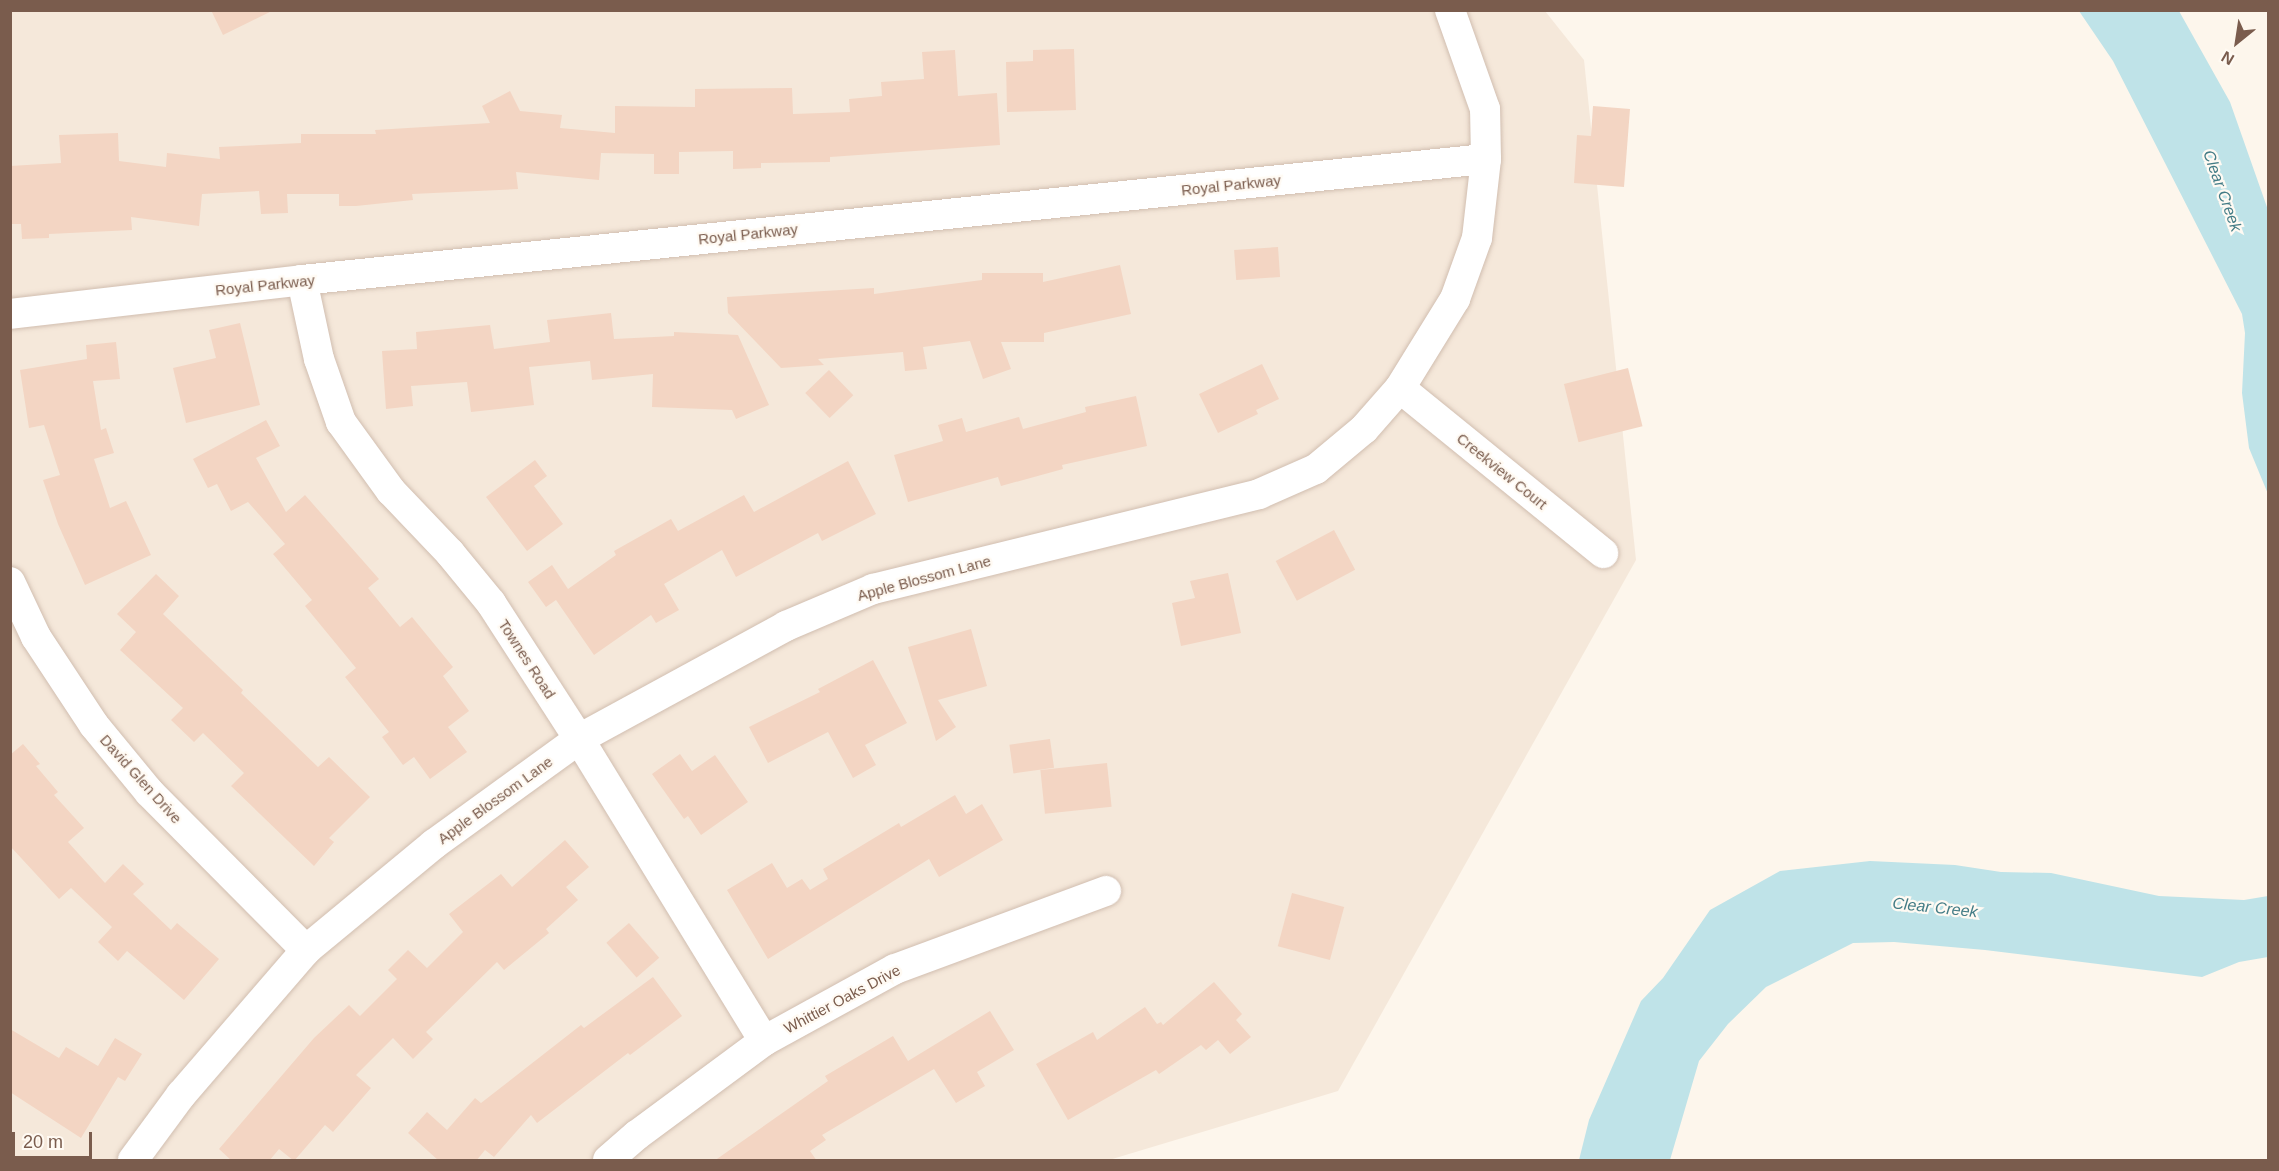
<!DOCTYPE html>
<html>
<head>
<meta charset="utf-8">
<style>
  body { margin:0 }
  #map { position:relative; width:2279px; height:1171px; overflow:hidden; background:#fdf6ec; font-family:Helvetica,sans-serif }
  div>[style] { position:absolute }
  .residential>* { inset:0; background:#f5e8da }
  .water>* { inset:0; background:#bfe3e8 }
  .building>* { inset:0; background:#f3d5c3; transform-origin:0 0 }
  .roads { filter:drop-shadow(0 0 2px #d1beb0) drop-shadow(0 0 2px #d1beb0) }
  .minor>* { height:30px; margin:-15px; padding:0 15px; transform-origin:15px; border-radius:15px; background:#fff }
  span { translate:-50% -50%; white-space:nowrap; text-align:center; line-height:1.15; -webkit-text-stroke:4.5px #fffaf3; paint-order:stroke }
  .street-label { font-size:15px; color:#7a5c4d }
  .water-label { font-size:16px; color:#437c86; font-style:italic }
  .frame { position:absolute; inset:0; border:12px solid #7a5c4d; pointer-events:none }
  .north { position:absolute; left:2207px; top:12px; width:60px; height:60px; -webkit-text-stroke:4px #fffaf3; paint-order:stroke; rotate:210deg; font-size:16px; font-weight:700; line-height:24px; text-align:center; color:#7a5c4d }
  .north::after { content:''; display:block; margin:auto; width:21px; height:27px; background:#7a5c4d; clip-path:polygon(50% 0,100% 100%,50% 72%,0 100%) }
  .scale { position:absolute; left:12px; top:1132px; width:80px; height:27px; box-sizing:border-box; border:3px solid #7a5c4d; border-top:0; padding-left:8px; font-size:18px; line-height:21px; white-space:nowrap; color:#7a5c4d; -webkit-text-stroke:4px #fffaf3; paint-order:stroke }
</style>
</head>
<body>
<div id="map">
  <div class="residential">
    <div style="clip-path:polygon(10px 11px,1545px 11px,1584px 60px,1636px 560px,1338px 1091px,1109px 1160px,11px 1160px)"></div>
  </div>
  <div class="water">
    <div style="clip-path:polygon(2079px 11px,2179px 11px,2230px 102px,2268px 210px,2268px 494px,2249px 448px,2242px 393px,2245px 333px,2242px 314px,2113px 61px)"></div>
    <div style="clip-path:polygon(1870px 861px,1955px 865px,2001px 872px,2051px 873px,2159px 896px,2244px 900px,2268px 896px,2268px 957px,2239px 962px,2202px 977px,1985px 950px,1894px 942px,1853px 943px,1766px 987px,1728px 1024px,1699px 1061px,1670px 1160px,1579px 1160px,1589px 1120px,1641px 1001px,1663px 978px,1710px 910px,1780px 871px)"></div>
  </div>
  <div class="building">
    <div style="clip-path:polygon(211px 10px,274px 10px,223px 35px)"></div>
    <div style="clip-path:polygon(1074px 49px,1076px 110px,1007px 112px,1006px 62px,1033px 61px,1033px 50px)"></div>
    <div style="clip-path:polygon(955px 50px,958px 96px,997px 93px,1000px 145px,830px 157px,830px 162px,761px 163px,761px 168px,733px 169px,733px 151px,679px 152px,679px 174px,654px 174px,654px 154px,601px 153px,599px 180px,516px 172px,518px 189px,412px 194px,413px 200px,356px 206px,339px 206px,339px 194px,287px 194px,288px 213px,261px 214px,259px 191px,202px 194px,199px 226px,131px 217px,132px 230px,49px 234px,49px 238px,22px 239px,21px 224px,10px 224px,10px 166px,61px 163px,59px 135px,118px 133px,119px 161px,166px 167px,167px 153px,220px 159px,219px 147px,301px 143px,301px 134px,376px 134px,375px 130px,490px 123px,482px 106px,510px 91px,520px 111px,562px 115px,560px 128px,615px 133px,615px 106px,695px 107px,695px 89px,792px 88px,793px 114px,850px 112px,849px 99px,882px 96px,881px 82px,924px 79px,922px 52px)"></div>
    <div style="clip-path:polygon(1593px 106px,1630px 109px,1624px 187px,1574px 183px,1577px 135px,1591px 136px)"></div>
    <div style="left:1278px;top:247px;width:30px;height:44px;rotate:86deg"></div>
    <div style="clip-path:polygon(1120px 265px,1131px 314px,1044px 333px,1044px 342px,1001px 342px,1011px 369px,983px 379px,970px 341px,923px 347px,927px 369px,905px 371px,903px 352px,818px 359px,824px 365px,781px 368px,728px 313px,727px 297px,874px 288px,874px 294px,982px 280px,982px 273px,1043px 273px,1043px 282px)"></div>
    <div style="clip-path:polygon(611px 313px,614px 339px,674px 336px,674px 332px,738px 335px,769px 405px,736px 419px,732px 410px,652px 407px,653px 374px,592px 380px,590px 361px,529px 367px,534px 405px,471px 412px,467px 382px,411px 386px,413px 406px,386px 409px,382px 351px,417px 349px,416px 332px,490px 325px,494px 349px,550px 342px,547px 320px)"></div>
    <div style="clip-path:polygon(240px 323px,260px 405px,186px 423px,173px 368px,216px 358px,209px 330px)"></div>
    <div style="clip-path:polygon(116px 342px,120px 379px,93px 381px,101px 430px,106px 428px,114px 453px,94px 459px,110px 508px,126px 501px,151px 555px,85px 585px,58px 524px,43px 480px,60px 475px,44px 425px,29px 428px,20px 370px,87px 359px,86px 345px)"></div>
    <div style="clip-path:polygon(1262px 364px,1279px 399px,1256px 410px,1258px 414px,1218px 433px,1199px 394px)"></div>
    <div style="left:1628px;top:368px;width:60px;height:66px;rotate:76deg"></div>
    <div style="left:829px;top:370px;width:35px;height:33px;rotate:46deg"></div>
    <div style="clip-path:polygon(1136px 396px,1147px 446px,1062px 465px,1063px 469px,1001px 486px,998px 477px,908px 502px,894px 455px,943px 441px,938px 425px,962px 418px,966px 432px,1019px 417px,1023px 429px,1086px 412px,1085px 407px)"></div>
    <div style="clip-path:polygon(266px 420px,280px 446px,256px 458px,286px 512px,305px 495px,379px 579px,368px 588px,400px 627px,412px 617px,453px 667px,443px 676px,469px 711px,448px 727px,467px 752px,430px 779px,414px 757px,403px 765px,382px 737px,389px 732px,345px 677px,356px 668px,305px 606px,312px 600px,273px 554px,285px 544px,248px 502px,231px 511px,217px 484px,208px 488px,193px 459px)"></div>
    <div style="clip-path:polygon(535px 460px,547px 476px,534px 486px,563px 524px,527px 551px,486px 497px)"></div>
    <div style="clip-path:polygon(848px 461px,876px 514px,822px 541px,818px 533px,736px 577px,722px 550px,664px 584px,679px 610px,656px 623px,651px 615px,594px 655px,556px 600px,546px 607px,528px 582px,552px 565px,568px 589px,616px 555px,614px 551px,671px 519px,678px 531px,744px 495px,754px 512px)"></div>
    <div style="left:1334px;top:530px;width:45px;height:66px;rotate:62deg"></div>
    <div style="clip-path:polygon(1228px 573px,1241px 633px,1181px 646px,1172px 603px,1195px 598px,1190px 581px)"></div>
    <div style="clip-path:polygon(156px 574px,179px 596px,163px 614px,243px 690px,241px 693px,318px 767px,329px 757px,370px 797px,329px 838px,334px 842px,314px 866px,231px 786px,244px 773px,203px 733px,194px 742px,171px 720px,183px 708px,120px 650px,136px 632px,117px 614px)"></div>
    <div style="clip-path:polygon(971px 629px,987px 686px,938px 700px,956px 727px,936px 741px,908px 647px)"></div>
    <div style="clip-path:polygon(873px 660px,907px 723px,865px 745px,876px 765px,853px 778px,828px 732px,768px 763px,749px 727px,820px 692px,818px 689px)"></div>
    <div style="left:1050px;top:739px;width:29px;height:41px;rotate:82deg"></div>
    <div style="clip-path:polygon(23px 744px,40px 764px,36px 766px,58px 792px,54px 795px,84px 828px,68px 842px,105px 883px,123px 864px,144px 884px,133px 894px,171px 930px,177px 923px,219px 959px,184px 1000px,127px 951px,118px 961px,98px 942px,112px 927px,71px 888px,59px 899px,10px 846px,10px 755px)"></div>
    <div style="clip-path:polygon(680px 754px,692px 771px,715px 755px,748px 802px,701px 835px,688px 816px,684px 819px,652px 774px)"></div>
    <div style="left:1107px;top:763px;width:44px;height:67px;rotate:84deg"></div>
    <div style="clip-path:polygon(955px 795px,966px 814px,982px 804px,1003px 840px,939px 877px,929px 859px,768px 959px,727px 890px,772px 863px,787px 888px,802px 879px,810px 890px,828px 879px,823px 869px,899px 823px,901px 827px)"></div>
    <div style="clip-path:polygon(565px 840px,589px 867px,566px 887px,578px 900px,546px 929px,549px 933px,504px 970px,497px 962px,426px 1032px,433px 1039px,413px 1059px,393px 1038px,356px 1075px,371px 1088px,333px 1132px,325px 1125px,294px 1161px,279px 1149px,269px 1161px,232px 1161px,219px 1149px,314px 1038px,349px 1005px,360px 1016px,397px 979px,388px 970px,408px 950px,427px 968px,463px 932px,449px 914px,501px 874px,512px 887px)"></div>
    <div style="left:1292px;top:893px;width:54px;height:55px;rotate:15deg"></div>
    <div style="left:629px;top:923px;width:46px;height:30px;rotate:49deg"></div>
    <div style="clip-path:polygon(653px 977px,682px 1016px,630px 1055px,628px 1053px,537px 1123px,531px 1115px,494px 1157px,485px 1150px,476px 1161px,439px 1161px,408px 1133px,427px 1112px,447px 1130px,475px 1098px,481px 1103px,581px 1025px,584px 1028px)"></div>
    <div style="clip-path:polygon(1214px 982px,1242px 1014px,1236px 1020px,1251px 1037px,1230px 1054px,1218px 1040px,1206px 1050px,1201px 1045px,1159px 1074px,1156px 1070px,1068px 1120px,1036px 1064px,1093px 1032px,1097px 1040px,1145px 1007px,1157px 1024px,1161px 1022px,1163px 1025px)"></div>
    <div style="clip-path:polygon(990px 1011px,1014px 1050px,977px 1072px,985px 1086px,956px 1103px,934px 1069px,822px 1135px,826px 1140px,810px 1151px,817px 1161px,714px 1161px,828px 1081px,825px 1076px,893px 1036px,908px 1061px)"></div>
    <div style="clip-path:polygon(10px 1029px,59px 1058px,66px 1047px,98px 1066px,115px 1038px,142px 1054px,125px 1081px,118px 1077px,81px 1138px,10px 1092px)"></div>
  </div>
  <div class="roads">
    <div class="minor">
      <div style="left:302px;top:280px;width:81px;rotate:77.9deg"></div>
      <div style="left:319px;top:359px;width:67px;rotate:70.8deg"></div>
      <div style="left:341px;top:422px;width:85px;rotate:54.1deg"></div>
      <div style="left:391px;top:491px;width:86px;rotate:46.4deg"></div>
      <div style="left:450px;top:553px;width:65px;rotate:50.6deg"></div>
      <div style="left:491px;top:603px;width:162px;rotate:57.1deg"></div>
      <div style="left:579px;top:739px;width:354px;rotate:58.5deg"></div>
      <div style="left:10px;top:314px;width:294px;rotate:-6.6deg"></div>
      <div style="left:302px;top:280px;width:1190px;rotate:-5.84deg"></div>
      <div style="left:1400px;top:388px;width:262px;rotate:39.1deg"></div>
      <div style="left:10px;top:582px;width:61px;rotate:64.7deg"></div>
      <div style="left:36px;top:637px;width:105px;rotate:56.6deg"></div>
      <div style="left:94px;top:725px;width:87px;rotate:50.6deg"></div>
      <div style="left:149px;top:792px;width:223px;rotate:45.2deg"></div>
      <div style="left:133px;top:1160px;width:81px;rotate:-53.6deg"></div>
      <div style="left:181px;top:1095px;width:191px;rotate:-49.2deg"></div>
      <div style="left:306px;top:950px;width:166px;rotate:-39.6deg"></div>
      <div style="left:434px;top:844px;width:179px;rotate:-35.9deg"></div>
      <div style="left:579px;top:739px;width:236px;rotate:-28.6deg"></div>
      <div style="left:786px;top:626px;width:95px;rotate:-23deg"></div>
      <div style="left:873px;top:589px;width:398px;rotate:-13.8deg"></div>
      <div style="left:1259px;top:494px;width:62px;rotate:-23.7deg"></div>
      <div style="left:1316px;top:469px;width:62px;rotate:-39.8deg"></div>
      <div style="left:1364px;top:429px;width:55px;rotate:-48.7deg"></div>
      <div style="left:1400px;top:388px;width:105px;rotate:-58.3deg"></div>
      <div style="left:1455px;top:299px;width:65px;rotate:-70.2deg"></div>
      <div style="left:1477px;top:238px;width:80px;rotate:-83.5deg"></div>
      <div style="left:1486px;top:159px;width:50px;rotate:-91.1deg"></div>
      <div style="left:1485px;top:109px;width:105px;rotate:-109.5deg"></div>
      <div style="left:608px;top:1160px;width:38px;rotate:-41deg"></div>
      <div style="left:637px;top:1135px;width:158px;rotate:-36.5deg"></div>
      <div style="left:764px;top:1041px;width:149px;rotate:-28.8deg"></div>
      <div style="left:895px;top:969px;width:225px;rotate:-20.3deg"></div>
    </div>
  </div>
  <div class="street-label">
    <span style="left:1231px;top:185px;rotate:-6deg">Royal Parkway</span>
    <span style="left:748px;top:234px;rotate:-6deg">Royal Parkway</span>
    <span style="left:265px;top:285px;rotate:-6deg">Royal Parkway</span>
    <span style="left:1502px;top:471px;rotate:39deg">Creekview Court</span>
    <span style="left:924px;top:578px;rotate:-15deg">Apple Blossom Lane</span>
    <span style="left:527px;top:659px;rotate:57deg">Townes Road</span>
    <span style="left:141px;top:779px;rotate:48deg">David Glen Drive</span>
    <span style="left:495px;top:800px;rotate:-36deg">Apple Blossom Lane</span>
    <span style="left:842px;top:999px;rotate:-28deg">Whittier Oaks Drive</span>
  </div>
  <div class="water-label">
    <span style="left:2222px;top:191px;rotate:70deg">Clear Creek</span>
    <span style="left:1935px;top:908px;rotate:6deg">Clear Creek</span>
  </div>
  <div class="frame"></div>
  <div class="north">N</div>
  <div class="scale">20 m</div>
</div>
</body>
</html>
